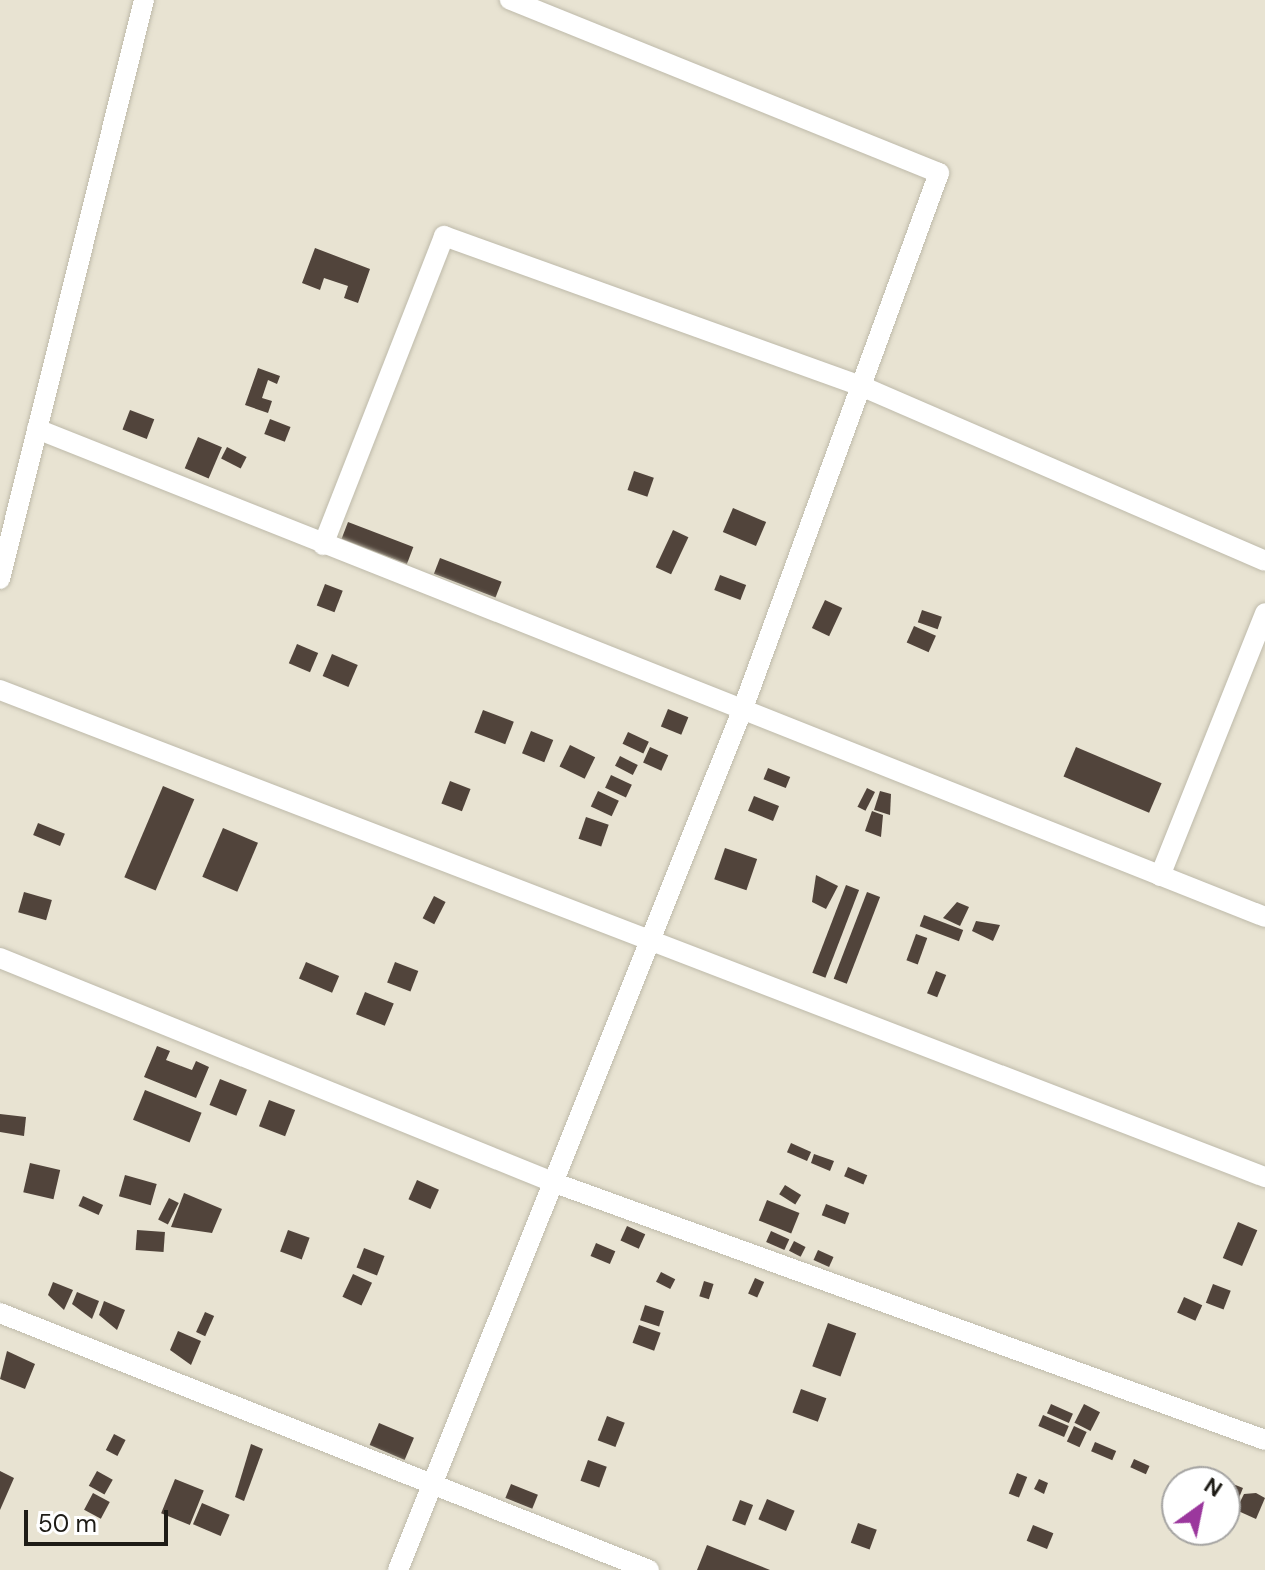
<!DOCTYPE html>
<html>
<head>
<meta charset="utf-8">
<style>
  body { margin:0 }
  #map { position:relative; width:1265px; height:1570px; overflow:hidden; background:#e8e3d2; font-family:"DM Sans",sans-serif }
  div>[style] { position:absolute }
  .building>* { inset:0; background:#51443b; transform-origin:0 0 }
  .roads { filter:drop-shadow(0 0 2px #bebaaa) drop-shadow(0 0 2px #bebaaa) }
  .minor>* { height:20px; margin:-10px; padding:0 10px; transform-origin:10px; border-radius:10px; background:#fff }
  span { translate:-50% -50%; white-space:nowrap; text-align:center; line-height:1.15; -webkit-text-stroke:8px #fff; paint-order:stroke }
  .north { position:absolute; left:1161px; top:1466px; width:80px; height:80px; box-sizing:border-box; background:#fff; border:2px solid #a5a4a2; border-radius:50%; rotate:33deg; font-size:22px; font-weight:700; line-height:32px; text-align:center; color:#1e1c16 }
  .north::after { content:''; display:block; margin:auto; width:28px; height:36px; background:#9b379d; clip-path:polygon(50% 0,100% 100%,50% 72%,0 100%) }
  .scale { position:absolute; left:24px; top:1510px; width:144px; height:36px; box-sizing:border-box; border:4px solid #1e1c16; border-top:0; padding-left:10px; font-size:24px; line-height:28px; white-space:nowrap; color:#1e1c16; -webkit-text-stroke:6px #fff; paint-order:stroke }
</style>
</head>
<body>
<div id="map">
  <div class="building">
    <div style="clip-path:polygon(315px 248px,370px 269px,358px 303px,344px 298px,348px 286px,324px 278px,320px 290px,302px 283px)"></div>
    <div style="clip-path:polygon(258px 368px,280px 376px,277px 384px,268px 380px,262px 398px,272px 401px,268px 413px,245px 405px)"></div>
    <div style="left:130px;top:410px;width:26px;height:21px;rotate:21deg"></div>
    <div style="left:270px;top:419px;width:22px;height:16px;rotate:21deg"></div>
    <div style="left:198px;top:437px;width:26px;height:34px;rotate:23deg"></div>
    <div style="left:227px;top:447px;width:22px;height:13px;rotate:27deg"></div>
    <div style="left:634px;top:471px;width:21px;height:20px;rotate:19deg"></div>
    <div style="left:733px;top:508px;width:36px;height:26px;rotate:23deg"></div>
    <div style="left:348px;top:522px;width:70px;height:18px;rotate:21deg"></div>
    <div style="left:673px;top:530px;width:17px;height:41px;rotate:25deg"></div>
    <div style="left:440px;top:558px;width:66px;height:17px;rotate:21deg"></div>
    <div style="left:720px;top:575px;width:28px;height:16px;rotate:21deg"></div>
    <div style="left:325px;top:584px;width:19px;height:23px;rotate:21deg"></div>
    <div style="left:825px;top:600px;width:19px;height:31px;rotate:25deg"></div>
    <div style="left:922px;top:610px;width:21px;height:13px;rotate:19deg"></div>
    <div style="left:914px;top:626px;width:24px;height:18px;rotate:24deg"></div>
    <div style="left:297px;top:644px;width:23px;height:21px;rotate:23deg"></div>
    <div style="left:332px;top:654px;width:28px;height:24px;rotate:23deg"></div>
    <div style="left:668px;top:709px;width:22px;height:19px;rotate:22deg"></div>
    <div style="left:483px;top:710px;width:33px;height:24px;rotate:21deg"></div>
    <div style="left:531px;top:731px;width:24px;height:24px;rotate:22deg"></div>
    <div style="left:628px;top:732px;width:23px;height:13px;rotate:25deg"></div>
    <div style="left:570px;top:745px;width:28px;height:24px;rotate:26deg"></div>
    <div style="left:650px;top:747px;width:20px;height:17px;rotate:24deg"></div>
    <div style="left:1076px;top:747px;width:93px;height:32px;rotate:23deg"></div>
    <div style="left:620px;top:756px;width:20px;height:11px;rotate:27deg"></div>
    <div style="left:768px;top:768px;width:24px;height:12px;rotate:22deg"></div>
    <div style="left:611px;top:775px;width:23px;height:14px;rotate:25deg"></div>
    <div style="left:450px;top:781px;width:22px;height:24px;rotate:21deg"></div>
    <div style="left:163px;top:786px;width:34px;height:99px;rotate:23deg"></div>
    <div style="left:867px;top:788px;width:9px;height:21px;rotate:27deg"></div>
    <div style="left:598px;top:791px;width:23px;height:17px;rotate:25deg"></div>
    <div style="clip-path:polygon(880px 791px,891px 794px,890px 815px,874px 810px)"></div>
    <div style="left:754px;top:796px;width:27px;height:16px;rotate:22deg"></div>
    <div style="clip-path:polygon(872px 811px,883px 815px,881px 837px,865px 831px)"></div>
    <div style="left:586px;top:817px;width:24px;height:23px;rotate:19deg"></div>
    <div style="left:38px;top:823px;width:29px;height:13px;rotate:22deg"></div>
    <div style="left:223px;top:828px;width:38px;height:53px;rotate:23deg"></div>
    <div style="left:725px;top:848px;width:34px;height:33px;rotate:19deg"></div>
    <div style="clip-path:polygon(816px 875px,838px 886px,826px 909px,812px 902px)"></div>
    <div style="left:846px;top:885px;width:14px;height:94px;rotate:21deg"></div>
    <div style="left:24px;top:892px;width:29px;height:21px;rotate:16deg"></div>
    <div style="left:867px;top:892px;width:14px;height:93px;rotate:21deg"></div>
    <div style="left:434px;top:896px;width:13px;height:25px;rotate:27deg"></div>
    <div style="clip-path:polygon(957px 902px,969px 907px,960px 926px,943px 918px)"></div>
    <div style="left:924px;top:915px;width:42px;height:12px;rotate:21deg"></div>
    <div style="clip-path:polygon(976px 921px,1000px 925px,993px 941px,972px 931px)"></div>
    <div style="left:916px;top:934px;width:12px;height:28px;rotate:20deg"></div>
    <div style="left:306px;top:962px;width:36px;height:18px;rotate:23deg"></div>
    <div style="left:395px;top:962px;width:25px;height:22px;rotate:21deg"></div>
    <div style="left:936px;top:971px;width:11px;height:24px;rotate:22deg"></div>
    <div style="left:365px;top:992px;width:31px;height:24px;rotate:22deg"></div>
    <div style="clip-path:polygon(157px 1046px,170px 1051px,166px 1060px,192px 1070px,196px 1061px,209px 1067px,196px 1098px,144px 1077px)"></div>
    <div style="left:220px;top:1079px;width:29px;height:28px;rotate:22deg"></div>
    <div style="left:145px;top:1090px;width:61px;height:32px;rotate:22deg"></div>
    <div style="left:269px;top:1100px;width:28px;height:28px;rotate:21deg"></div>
    <div style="clip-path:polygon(0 1114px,26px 1117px,24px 1136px,0 1132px)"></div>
    <div style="left:791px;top:1143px;width:22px;height:10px;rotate:24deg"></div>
    <div style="clip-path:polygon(814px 1154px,834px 1161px,830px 1171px,811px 1163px)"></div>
    <div style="left:30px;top:1163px;width:31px;height:30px;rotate:13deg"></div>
    <div style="left:848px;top:1167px;width:21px;height:10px;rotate:23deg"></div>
    <div style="left:125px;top:1175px;width:33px;height:22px;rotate:16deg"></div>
    <div style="left:417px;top:1180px;width:24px;height:21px;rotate:24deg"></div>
    <div style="left:785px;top:1185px;width:19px;height:11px;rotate:32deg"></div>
    <div style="clip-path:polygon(184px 1193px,222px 1209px,212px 1233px,171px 1227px)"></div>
    <div style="left:83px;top:1196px;width:22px;height:11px;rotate:24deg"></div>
    <div style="left:169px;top:1198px;width:11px;height:24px;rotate:27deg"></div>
    <div style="left:767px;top:1200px;width:35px;height:22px;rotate:22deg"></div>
    <div style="left:826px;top:1204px;width:25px;height:12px;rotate:21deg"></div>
    <div style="left:1238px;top:1222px;width:21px;height:39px;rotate:23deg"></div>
    <div style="left:627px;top:1226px;width:20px;height:16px;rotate:24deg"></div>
    <div style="left:137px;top:1230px;width:28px;height:20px;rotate:4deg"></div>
    <div style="left:288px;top:1230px;width:23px;height:23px;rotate:20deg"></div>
    <div style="left:771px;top:1231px;width:20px;height:12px;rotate:24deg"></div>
    <div style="left:794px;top:1241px;width:13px;height:11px;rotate:27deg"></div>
    <div style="left:596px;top:1243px;width:21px;height:14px;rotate:23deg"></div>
    <div style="left:364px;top:1248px;width:22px;height:21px;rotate:21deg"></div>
    <div style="left:818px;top:1250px;width:17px;height:11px;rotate:24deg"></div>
    <div style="left:661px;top:1272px;width:16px;height:11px;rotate:27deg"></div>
    <div style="left:353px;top:1274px;width:21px;height:25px;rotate:25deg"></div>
    <div style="left:755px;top:1278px;width:10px;height:17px;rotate:24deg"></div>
    <div style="left:704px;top:1281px;width:10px;height:16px;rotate:17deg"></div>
    <div style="clip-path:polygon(53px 1282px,73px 1290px,64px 1310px,48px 1295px)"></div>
    <div style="left:1213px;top:1284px;width:19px;height:20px;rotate:21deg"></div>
    <div style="clip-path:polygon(77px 1292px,99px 1301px,92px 1319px,72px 1304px)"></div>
    <div style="left:1184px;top:1297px;width:20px;height:17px;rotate:24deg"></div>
    <div style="clip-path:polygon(104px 1301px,125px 1310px,117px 1330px,99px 1315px)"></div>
    <div style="left:645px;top:1305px;width:20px;height:16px;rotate:18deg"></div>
    <div style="left:205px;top:1312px;width:10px;height:22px;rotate:24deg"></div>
    <div style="left:828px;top:1323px;width:30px;height:46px;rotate:20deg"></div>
    <div style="left:639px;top:1325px;width:23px;height:19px;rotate:20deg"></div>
    <div style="clip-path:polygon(178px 1331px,201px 1341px,191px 1365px,170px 1350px)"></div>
    <div style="clip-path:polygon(7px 1351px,35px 1364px,25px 1389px,0 1379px)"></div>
    <div style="left:801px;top:1389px;width:27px;height:25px;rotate:20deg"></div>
    <div style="left:1051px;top:1404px;width:24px;height:10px;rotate:24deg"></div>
    <div style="left:1084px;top:1404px;width:18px;height:21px;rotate:27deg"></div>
    <div style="left:1043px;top:1415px;width:28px;height:12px;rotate:23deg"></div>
    <div style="left:607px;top:1416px;width:19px;height:26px;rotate:21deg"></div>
    <div style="left:379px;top:1423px;width:38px;height:24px;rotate:23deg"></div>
    <div style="left:1074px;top:1426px;width:14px;height:17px;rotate:25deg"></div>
    <div style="left:114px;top:1434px;width:13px;height:18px;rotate:27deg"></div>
    <div style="left:1095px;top:1442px;width:23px;height:10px;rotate:23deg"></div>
    <div style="clip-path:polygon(251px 1444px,263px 1449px,244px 1501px,235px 1497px)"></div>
    <div style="left:1134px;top:1459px;width:17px;height:9px;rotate:24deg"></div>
    <div style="left:588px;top:1460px;width:20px;height:22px;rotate:20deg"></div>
    <div style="clip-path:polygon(0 1471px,14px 1478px,0 1510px)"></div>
    <div style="left:97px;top:1471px;width:18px;height:17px;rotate:29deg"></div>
    <div style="left:1017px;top:1473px;width:11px;height:22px;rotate:22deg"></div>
    <div style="left:175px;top:1479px;width:31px;height:37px;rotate:22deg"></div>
    <div style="clip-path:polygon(1039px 1479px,1048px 1483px,1044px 1494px,1034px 1489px)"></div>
    <div style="left:511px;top:1484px;width:29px;height:15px;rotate:22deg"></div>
    <div style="clip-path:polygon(1233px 1484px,1243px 1488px,1234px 1510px,1225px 1507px,1225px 1488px)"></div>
    <div style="left:93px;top:1493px;width:19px;height:19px;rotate:28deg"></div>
    <div style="clip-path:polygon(1256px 1493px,1265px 1498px,1256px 1519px,1236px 1510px,1244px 1494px)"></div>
    <div style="left:767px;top:1499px;width:30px;height:22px;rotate:23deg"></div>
    <div style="left:740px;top:1500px;width:14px;height:22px;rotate:21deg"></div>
    <div style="left:202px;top:1503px;width:30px;height:23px;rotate:23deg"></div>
    <div style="left:858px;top:1523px;width:20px;height:21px;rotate:20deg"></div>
    <div style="left:1033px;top:1525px;width:22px;height:17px;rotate:22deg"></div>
    <div style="clip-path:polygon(707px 1545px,770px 1570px,697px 1570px)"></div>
  </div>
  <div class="roads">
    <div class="minor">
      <div style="left:37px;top:429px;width:1321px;rotate:21.67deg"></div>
      <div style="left:323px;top:545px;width:332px;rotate:-68.6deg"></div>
      <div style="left:444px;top:236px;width:443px;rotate:19.8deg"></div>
      <div style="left:861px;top:386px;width:440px;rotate:23.4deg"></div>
      <div style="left:0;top:579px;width:597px;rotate:-76.03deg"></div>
      <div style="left:0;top:690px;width:1356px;rotate:21.06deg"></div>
      <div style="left:1160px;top:876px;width:283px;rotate:-68.2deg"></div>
      <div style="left:0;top:958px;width:599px;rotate:22.07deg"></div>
      <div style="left:555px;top:1183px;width:755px;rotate:19.9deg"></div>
      <div style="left:0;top:1313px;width:698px;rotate:21.6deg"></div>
      <div style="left:398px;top:1570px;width:925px;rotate:-68.18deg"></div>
      <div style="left:742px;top:711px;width:573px;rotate:-69.89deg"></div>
      <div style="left:939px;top:173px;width:463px;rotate:-158deg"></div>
    </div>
  </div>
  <div class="north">N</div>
  <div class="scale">50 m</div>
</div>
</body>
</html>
